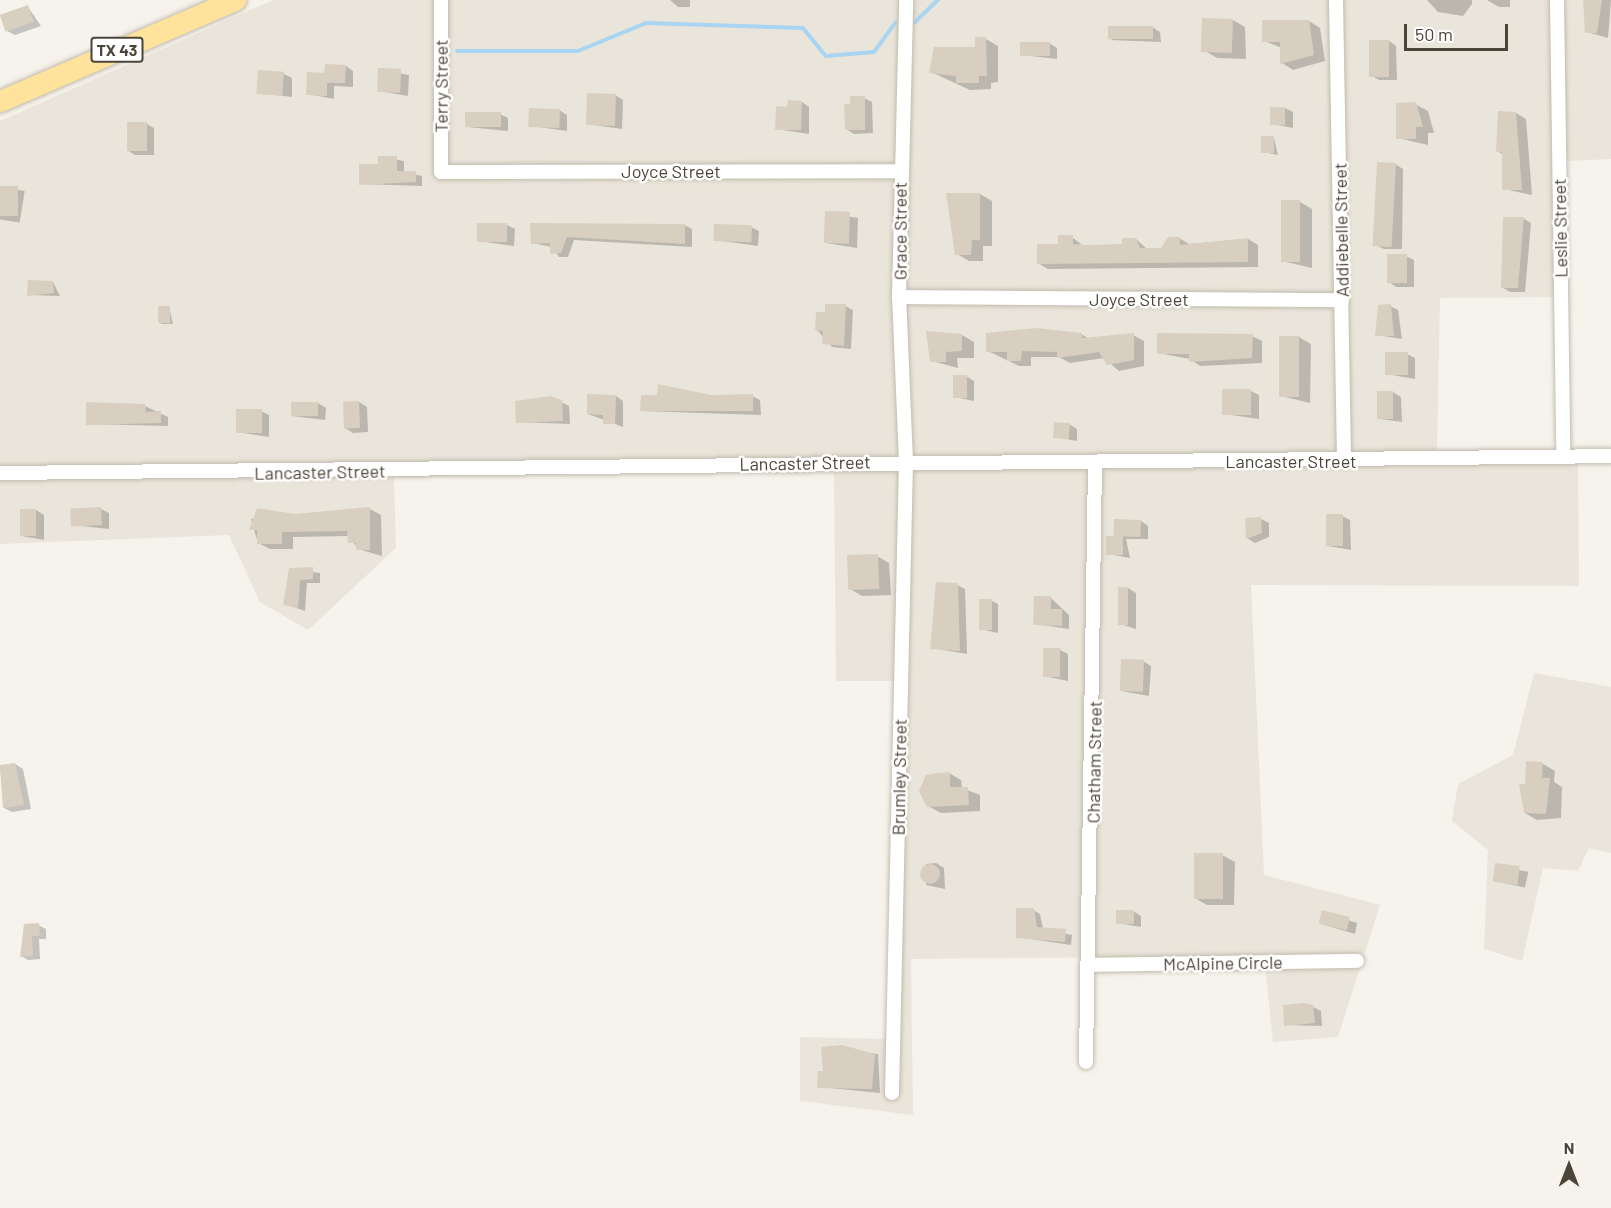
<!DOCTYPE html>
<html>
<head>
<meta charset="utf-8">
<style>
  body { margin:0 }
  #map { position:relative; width:1611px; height:1208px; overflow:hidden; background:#f6f3ec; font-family:Barlow,sans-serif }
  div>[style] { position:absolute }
  .residential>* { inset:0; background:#eae5da }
  .shadow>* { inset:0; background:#0003; transform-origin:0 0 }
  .stream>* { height:4px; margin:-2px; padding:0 2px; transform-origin:2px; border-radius:2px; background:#a9d4f2 }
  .building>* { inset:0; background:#d8cfc1; transform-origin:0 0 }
  .round { border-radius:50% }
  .roads { filter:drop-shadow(0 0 2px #c2bbae) drop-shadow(0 0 2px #c2bbae) }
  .minor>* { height:14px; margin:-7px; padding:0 7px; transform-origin:7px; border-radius:7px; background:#fff }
  .primary>* { height:21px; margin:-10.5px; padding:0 10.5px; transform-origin:10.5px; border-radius:10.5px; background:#ffe39c }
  span { translate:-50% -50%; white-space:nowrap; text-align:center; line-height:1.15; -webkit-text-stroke:5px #fff; paint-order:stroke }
  .shield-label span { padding:2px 4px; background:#fff; border:2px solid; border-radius:4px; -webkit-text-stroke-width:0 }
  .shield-label { font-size:16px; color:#4b4439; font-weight:700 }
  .street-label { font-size:18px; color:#4b4439 }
  .north { position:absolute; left:1539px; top:1136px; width:60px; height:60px; -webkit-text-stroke:4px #fff; paint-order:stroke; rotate:0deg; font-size:16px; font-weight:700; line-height:24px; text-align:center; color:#4b4439 }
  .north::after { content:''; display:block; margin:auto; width:21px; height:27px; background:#4b4439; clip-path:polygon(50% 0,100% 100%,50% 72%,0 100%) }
  .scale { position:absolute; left:1404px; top:24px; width:104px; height:27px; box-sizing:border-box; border:3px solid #4b4439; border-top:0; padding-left:8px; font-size:18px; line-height:21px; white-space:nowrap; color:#4b4439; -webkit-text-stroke:4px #fff; paint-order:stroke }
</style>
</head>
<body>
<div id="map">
  <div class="residential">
    <div style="clip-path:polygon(273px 0,1611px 0,1611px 159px,1566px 161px,1565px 297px,1440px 298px,1437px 450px,1578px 450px,1579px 586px,1251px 585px,1264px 875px,1380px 905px,1338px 1037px,1273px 1042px,1264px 956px,911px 959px,913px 1115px,800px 1101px,800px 1037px,888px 1039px,895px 681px,836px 681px,834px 468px,394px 478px,396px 548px,308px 630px,260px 602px,229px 535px,0 544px,0 121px)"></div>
    <div style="clip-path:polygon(1534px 673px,1611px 687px,1611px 853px,1589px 848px,1578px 871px,1543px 868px,1522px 961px,1484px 949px,1488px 850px,1452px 821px,1458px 784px,1513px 755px)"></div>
  </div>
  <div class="shadow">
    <div style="clip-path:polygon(670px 0,690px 0,690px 7px,678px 7px)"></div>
    <div style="clip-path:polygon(1427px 0,1472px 0,1472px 4px,1463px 16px,1438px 12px)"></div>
    <div style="clip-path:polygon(1487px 0,1510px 0,1510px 7px,1499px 7px)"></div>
    <div style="clip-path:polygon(1585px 0,1611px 0,1608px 38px,1587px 32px)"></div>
    <div style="clip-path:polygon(28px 7px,41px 26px,15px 35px,7px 31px)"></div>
    <div style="clip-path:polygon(1204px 20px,1233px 20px,1245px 27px,1246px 59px,1217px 58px,1205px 51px)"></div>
    <div style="clip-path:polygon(1309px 21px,1320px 28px,1325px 61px,1293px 70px,1282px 63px,1282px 48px,1264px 41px)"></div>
    <div style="clip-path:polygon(1152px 27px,1160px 32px,1161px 42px,1110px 40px)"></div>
    <div style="clip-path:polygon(986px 39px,998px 46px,998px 82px,991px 83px,991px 89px,970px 90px,931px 72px,935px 48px,976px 48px)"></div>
    <div style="clip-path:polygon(1389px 41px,1396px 46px,1397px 80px,1379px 80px,1372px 76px)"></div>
    <div style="clip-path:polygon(1049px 43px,1057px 48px,1057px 59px,1022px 55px)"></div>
    <div style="clip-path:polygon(346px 66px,353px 71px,353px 87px,334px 86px,334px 99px,308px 94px,326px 75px)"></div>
    <div style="clip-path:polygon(379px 70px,409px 75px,408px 96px,379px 91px)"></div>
    <div style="clip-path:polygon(284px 74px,292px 78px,292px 97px,260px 93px)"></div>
    <div style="clip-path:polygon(615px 95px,623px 100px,622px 129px,587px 124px)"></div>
    <div style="clip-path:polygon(864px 98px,872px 102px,873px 133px,854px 134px,846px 129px,852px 105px)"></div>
    <div style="clip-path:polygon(802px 102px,809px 107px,809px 134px,776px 129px,789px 108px)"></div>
    <div style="clip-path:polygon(1415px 104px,1428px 111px,1434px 133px,1428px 133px,1428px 145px,1398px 138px)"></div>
    <div style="clip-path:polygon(1285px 108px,1293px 112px,1293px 128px,1272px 124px)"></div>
    <div style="clip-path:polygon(559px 110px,567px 115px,567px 131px,531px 126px)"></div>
    <div style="clip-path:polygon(1516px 113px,1526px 119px,1532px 195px,1504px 189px,1504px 155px,1497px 151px)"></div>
    <div style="clip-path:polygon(500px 114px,508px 118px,508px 131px,467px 127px)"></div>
    <div style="clip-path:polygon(147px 124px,154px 128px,154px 155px,135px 155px,127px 150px)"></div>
    <div style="clip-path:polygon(1274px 138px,1278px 155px,1263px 152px)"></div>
    <div style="clip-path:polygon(379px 157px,404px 161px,404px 172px,422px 176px,422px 186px,361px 184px,379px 166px)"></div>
    <div style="clip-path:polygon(1395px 164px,1403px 169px,1402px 249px,1384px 249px,1376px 245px)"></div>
    <div style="left:0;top:187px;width:25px;height:32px;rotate:9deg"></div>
    <div style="clip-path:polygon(980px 194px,992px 201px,992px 246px,983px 246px,983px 261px,969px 261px,957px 254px)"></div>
    <div style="clip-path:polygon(1300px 202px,1312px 209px,1312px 268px,1282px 261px)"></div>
    <div style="clip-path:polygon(827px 213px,858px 218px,857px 248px,826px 243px)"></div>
    <div style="clip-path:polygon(1523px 218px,1531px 223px,1525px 292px,1510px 292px,1502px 287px)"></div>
    <div style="clip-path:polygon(507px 225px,515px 229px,514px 246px,478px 241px)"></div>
    <div style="clip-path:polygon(532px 225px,684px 225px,692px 229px,692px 247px,574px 240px,568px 257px,559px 257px,552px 247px,532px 243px)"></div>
    <div style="clip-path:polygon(751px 227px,759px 231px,758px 246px,715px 240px)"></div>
    <div style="clip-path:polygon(1072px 237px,1082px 245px,1124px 246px,1136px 239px,1148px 250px,1162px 250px,1179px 238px,1189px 244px,1248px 239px,1258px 245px,1258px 267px,1048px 269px,1038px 263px)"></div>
    <div style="clip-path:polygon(1406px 256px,1414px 260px,1414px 287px,1396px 287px,1389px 282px)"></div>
    <div style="clip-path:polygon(53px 282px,60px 296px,29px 295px)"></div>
    <div style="clip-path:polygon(845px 306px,853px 310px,851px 349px,832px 347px,817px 330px,826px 314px)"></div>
    <div style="clip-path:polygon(1390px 306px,1398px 310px,1402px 339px,1377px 335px)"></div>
    <div style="clip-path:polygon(169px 307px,173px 324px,163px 324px,159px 323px)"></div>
    <div style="clip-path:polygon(1081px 334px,1089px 339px,1133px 335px,1144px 341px,1144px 366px,1119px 371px,1104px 358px,1070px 363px,1059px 357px,1031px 357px,1031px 366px,1019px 366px,988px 351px)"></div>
    <div style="clip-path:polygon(962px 335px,974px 342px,974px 358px,957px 358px,958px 368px,932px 361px)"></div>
    <div style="clip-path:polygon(1252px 336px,1262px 341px,1262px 363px,1200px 366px,1190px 359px,1158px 353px)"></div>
    <div style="clip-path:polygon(1299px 337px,1311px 344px,1310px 403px,1281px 396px)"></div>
    <div style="clip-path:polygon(1407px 354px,1415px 358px,1415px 379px,1386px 374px)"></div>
    <div style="clip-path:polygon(966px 376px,974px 381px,974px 401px,955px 397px)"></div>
    <div style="clip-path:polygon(1251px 391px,1259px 395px,1259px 419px,1224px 414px)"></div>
    <div style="clip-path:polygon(1393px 392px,1401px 397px,1402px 422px,1380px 419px)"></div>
    <div style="clip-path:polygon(616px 396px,623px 401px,623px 427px,588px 414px)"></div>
    <div style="clip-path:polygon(752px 396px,760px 400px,761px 415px,641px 411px,659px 397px)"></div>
    <div style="clip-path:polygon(359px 402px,367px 407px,368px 432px,353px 433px,345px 428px)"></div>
    <div style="clip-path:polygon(561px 402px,569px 406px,570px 424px,517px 422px)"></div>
    <div style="clip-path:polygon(318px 403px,326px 408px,325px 420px,292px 416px)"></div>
    <div style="clip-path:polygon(145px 406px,168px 417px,168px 426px,87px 424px)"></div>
    <div style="clip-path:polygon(261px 411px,269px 415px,269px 437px,237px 432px)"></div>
    <div style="clip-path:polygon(1069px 424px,1077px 429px,1077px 441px,1055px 437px)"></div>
    <div style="clip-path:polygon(101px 509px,109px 513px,109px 529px,72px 525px)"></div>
    <div style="clip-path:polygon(370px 509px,381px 515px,382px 556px,358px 549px,349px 536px,293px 537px,293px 549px,270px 549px,258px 543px,251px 519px)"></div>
    <div style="clip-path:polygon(36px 510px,44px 515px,44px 540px,22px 536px)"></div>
    <div style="clip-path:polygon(1342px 516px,1350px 520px,1351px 550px,1328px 546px)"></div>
    <div style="clip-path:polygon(1261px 519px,1269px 523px,1269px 537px,1255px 543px,1247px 538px)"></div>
    <div style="clip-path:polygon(1141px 521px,1148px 526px,1148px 539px,1126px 539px,1130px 558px,1108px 554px,1120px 537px,1116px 535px)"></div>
    <div style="clip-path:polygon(877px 556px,889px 563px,891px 595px,862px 596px,850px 589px)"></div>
    <div style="clip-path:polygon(290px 569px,320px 573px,320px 583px,307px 583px,305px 611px,285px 604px)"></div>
    <div style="clip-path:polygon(957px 585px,965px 589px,967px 654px,931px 648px)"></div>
    <div style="clip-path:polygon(1128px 588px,1136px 593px,1136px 629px,1120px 624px)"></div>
    <div style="clip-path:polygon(1051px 598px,1069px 615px,1069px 629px,1035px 624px)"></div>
    <div style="clip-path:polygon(992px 601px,998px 604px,998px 633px,980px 629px)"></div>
    <div style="clip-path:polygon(1060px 650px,1068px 654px,1068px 681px,1044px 676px)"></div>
    <div style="clip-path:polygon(1143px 661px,1151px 666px,1149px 696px,1121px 691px)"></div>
    <div style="clip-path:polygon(15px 764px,23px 769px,31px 809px,12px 812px,4px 808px,0 767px)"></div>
    <div style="clip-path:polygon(1543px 764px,1555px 771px,1554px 782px,1562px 787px,1561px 818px,1537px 820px,1525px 813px,1527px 786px)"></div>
    <div style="clip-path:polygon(949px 773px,961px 780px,962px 788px,980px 795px,980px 811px,941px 813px,928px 806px,921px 791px,932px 774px)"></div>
    <div style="clip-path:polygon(1222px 855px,1235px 862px,1234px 905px,1207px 905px,1195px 898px)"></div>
    <div style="clip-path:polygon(936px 863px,944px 868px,945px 889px,926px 885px,926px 864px)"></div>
    <div style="left:1496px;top:865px;width:33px;height:16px;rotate:12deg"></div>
    <div style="clip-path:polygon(1033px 910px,1040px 914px,1043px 929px,1072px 935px,1071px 945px,1017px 937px)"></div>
    <div style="clip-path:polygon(1133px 911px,1141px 916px,1141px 927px,1117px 923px)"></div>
    <div style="clip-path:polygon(1323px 912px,1357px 923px,1355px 934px,1321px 924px)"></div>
    <div style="clip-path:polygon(38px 925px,46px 929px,46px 939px,39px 939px,40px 959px,28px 960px,21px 956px,25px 926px)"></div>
    <div style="clip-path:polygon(1313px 1007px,1321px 1011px,1322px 1026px,1285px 1025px)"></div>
    <div style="clip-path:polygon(823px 1048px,878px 1054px,880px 1093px,819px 1087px,825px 1073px)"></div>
  </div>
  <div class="stream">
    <div style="left:915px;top:22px;width:32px;rotate:-44deg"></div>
    <div style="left:457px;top:51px;width:121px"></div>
    <div style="left:578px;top:51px;width:74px;rotate:-22.4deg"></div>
    <div style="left:646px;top:23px;width:157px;rotate:1.8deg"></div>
    <div style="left:803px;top:28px;width:36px;rotate:51deg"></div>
    <div style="left:826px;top:56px;width:48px;rotate:-4.8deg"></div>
    <div style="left:874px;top:52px;width:36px;rotate:-54deg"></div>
  </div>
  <div class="building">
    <div style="clip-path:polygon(1583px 0,1602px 0,1597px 33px,1585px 33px)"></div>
    <div style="left:28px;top:5px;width:18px;height:30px;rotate:71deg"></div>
    <div style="left:1202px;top:18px;width:31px;height:34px;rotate:2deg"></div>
    <div style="clip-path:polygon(1262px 20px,1309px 20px,1314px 55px,1280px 64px,1280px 42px,1262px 42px)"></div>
    <div style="left:1153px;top:26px;width:13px;height:45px;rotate:90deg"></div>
    <div style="clip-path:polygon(975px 37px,986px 37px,987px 76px,979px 76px,979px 83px,956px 83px,956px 76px,929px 73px,934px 47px,975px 47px)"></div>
    <div style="left:1369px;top:40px;width:20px;height:37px"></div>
    <div style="left:1020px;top:42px;width:30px;height:14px"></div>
    <div style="clip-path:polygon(325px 64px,346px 65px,345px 83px,327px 83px,327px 96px,306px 95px,307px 72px,324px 73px)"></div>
    <div style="left:378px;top:68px;width:23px;height:24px;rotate:2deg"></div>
    <div style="left:258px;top:70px;width:26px;height:24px;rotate:4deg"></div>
    <div style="left:587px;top:93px;width:29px;height:32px;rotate:2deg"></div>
    <div style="clip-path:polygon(850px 96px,865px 96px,865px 130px,845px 130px,844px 104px,850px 104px)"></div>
    <div style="clip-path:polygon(788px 100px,802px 101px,801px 130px,775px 130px,776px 106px,787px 107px)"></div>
    <div style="clip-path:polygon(1416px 102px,1423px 127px,1416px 127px,1416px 139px,1396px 139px,1396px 103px)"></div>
    <div style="left:1270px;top:107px;width:15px;height:18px"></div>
    <div style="left:529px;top:108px;width:31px;height:19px;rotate:2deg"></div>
    <div style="clip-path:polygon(1498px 111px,1516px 112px,1522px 190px,1502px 190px,1502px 152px,1496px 152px)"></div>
    <div style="left:501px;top:112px;width:15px;height:36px;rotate:90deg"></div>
    <div style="left:127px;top:122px;width:20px;height:29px"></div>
    <div style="left:1261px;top:136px;width:13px;height:17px"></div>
    <div style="clip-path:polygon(378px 156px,397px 156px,397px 171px,416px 171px,416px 182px,359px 185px,359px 164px,378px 164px)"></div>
    <div style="left:1377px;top:162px;width:19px;height:84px;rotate:3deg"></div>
    <div style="left:0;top:186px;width:18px;height:30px"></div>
    <div style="clip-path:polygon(946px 193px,980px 193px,980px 240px,972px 240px,971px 255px,955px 255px)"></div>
    <div style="left:1281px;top:200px;width:19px;height:62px"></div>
    <div style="left:825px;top:211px;width:25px;height:32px;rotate:2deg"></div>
    <div style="clip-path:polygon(1503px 217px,1524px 217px,1518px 288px,1501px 288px)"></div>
    <div style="left:477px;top:223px;width:30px;height:19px"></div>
    <div style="clip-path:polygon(530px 223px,685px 224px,685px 244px,567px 237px,561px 253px,550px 254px,550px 243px,531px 244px)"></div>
    <div style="left:714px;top:224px;width:38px;height:17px;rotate:2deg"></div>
    <div style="clip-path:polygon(1058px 235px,1073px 235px,1073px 244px,1085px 245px,1122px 244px,1122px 238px,1136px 238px,1140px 248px,1161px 248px,1168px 237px,1180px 237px,1180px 245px,1248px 238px,1248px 262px,1037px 264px,1037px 244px,1058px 244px)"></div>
    <div style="left:1387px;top:254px;width:20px;height:29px"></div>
    <div style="clip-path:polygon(28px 280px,53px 281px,54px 293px,27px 296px)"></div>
    <div style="clip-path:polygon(825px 304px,846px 304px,844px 346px,822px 344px,823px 331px,815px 330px,816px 312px,825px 312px)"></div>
    <div style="clip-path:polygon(1391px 304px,1394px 336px,1375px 336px,1378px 305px)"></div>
    <div style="left:158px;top:306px;width:12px;height:17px"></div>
    <div style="clip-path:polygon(1037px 328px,1082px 333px,1082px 338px,1134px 333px,1134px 360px,1107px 365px,1099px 352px,1057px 358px,1057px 352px,1022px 351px,1021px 361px,1007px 361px,1007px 352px,986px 352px,986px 333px)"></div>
    <div style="clip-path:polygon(926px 331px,962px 334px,962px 351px,946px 352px,946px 362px,930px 362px)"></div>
    <div style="clip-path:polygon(1157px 333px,1253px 334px,1252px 358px,1189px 362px,1189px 354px,1157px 354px)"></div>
    <div style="left:1279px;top:336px;width:20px;height:61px"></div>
    <div style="left:1385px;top:352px;width:23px;height:23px"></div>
    <div style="left:953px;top:375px;width:14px;height:23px"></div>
    <div style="clip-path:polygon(658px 384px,711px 395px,753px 394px,753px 411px,640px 411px,641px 395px,657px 395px)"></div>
    <div style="left:1222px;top:389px;width:29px;height:26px"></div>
    <div style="left:1377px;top:391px;width:16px;height:28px"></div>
    <div style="clip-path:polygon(587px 394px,616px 395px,615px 424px,603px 424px,603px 415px,587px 414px)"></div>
    <div style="clip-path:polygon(551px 396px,562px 400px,563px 421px,516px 423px,515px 401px)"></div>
    <div style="left:359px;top:401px;width:27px;height:16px;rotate:88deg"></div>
    <div style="clip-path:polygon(86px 402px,145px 404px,146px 412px,161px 411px,161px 423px,86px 425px)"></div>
    <div style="left:291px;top:402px;width:27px;height:14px"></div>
    <div style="left:236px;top:409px;width:26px;height:24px"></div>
    <div style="left:1054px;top:422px;width:16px;height:16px;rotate:4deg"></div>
    <div style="left:101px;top:507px;width:18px;height:31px;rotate:87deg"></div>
    <div style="clip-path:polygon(370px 507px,370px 550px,356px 550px,356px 543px,348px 543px,347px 531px,282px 532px,282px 544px,257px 544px,257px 530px,249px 530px,257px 508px,295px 514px)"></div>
    <div style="left:20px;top:509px;width:16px;height:27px"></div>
    <div style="left:1343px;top:514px;width:32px;height:17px;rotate:90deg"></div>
    <div style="clip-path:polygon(1261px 517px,1262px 533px,1246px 539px,1245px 518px)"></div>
    <div style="left:1114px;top:519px;width:27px;height:17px;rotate:2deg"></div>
    <div style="left:1106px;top:536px;width:17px;height:19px"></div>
    <div style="left:878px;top:554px;width:35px;height:31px;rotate:88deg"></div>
    <div style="clip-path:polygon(313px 567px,313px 579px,300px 580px,298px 608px,283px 605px,289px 568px)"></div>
    <div style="clip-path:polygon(936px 582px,958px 583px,960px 651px,930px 649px)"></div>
    <div style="left:1118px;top:587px;width:10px;height:38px"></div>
    <div style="clip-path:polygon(1034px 596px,1051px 596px,1051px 609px,1062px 609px,1062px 626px,1033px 625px)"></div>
    <div style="left:979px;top:599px;width:13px;height:31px"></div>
    <div style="left:1043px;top:648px;width:17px;height:29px"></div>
    <div style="left:1121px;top:659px;width:23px;height:32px;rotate:2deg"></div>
    <div style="clip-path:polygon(1526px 761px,1543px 762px,1542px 778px,1550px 778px,1546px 814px,1524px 813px,1519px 784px,1525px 784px)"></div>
    <div style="clip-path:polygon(15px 763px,24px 805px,3px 808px,0 765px)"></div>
    <div style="clip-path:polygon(950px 772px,950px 787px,968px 787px,969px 805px,927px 807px,919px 791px,926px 775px)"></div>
    <div style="left:1194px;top:853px;width:29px;height:46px"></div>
    <div style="left:1495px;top:863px;width:25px;height:19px;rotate:7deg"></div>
    <div class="round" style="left:920px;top:864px;width:20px;height:20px"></div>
    <div style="clip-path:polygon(1016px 908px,1034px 908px,1037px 927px,1066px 929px,1065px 942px,1016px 938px)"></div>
    <div style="left:1116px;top:910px;width:18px;height:14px"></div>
    <div style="left:1322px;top:910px;width:29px;height:14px;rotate:14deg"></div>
    <div style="clip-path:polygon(39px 923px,40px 936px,32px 936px,33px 956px,20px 957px,24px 924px)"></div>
    <div style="clip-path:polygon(1304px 1003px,1313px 1005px,1315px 1023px,1284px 1026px,1283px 1005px)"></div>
    <div style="clip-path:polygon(842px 1045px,875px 1054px,872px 1089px,817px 1088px,818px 1071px,823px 1071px,821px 1047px)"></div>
  </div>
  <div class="roads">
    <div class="minor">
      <div style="left:441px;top:0;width:172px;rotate:90deg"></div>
      <div style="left:441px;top:172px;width:459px;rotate:-0.1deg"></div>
      <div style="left:1336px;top:0;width:461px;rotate:89deg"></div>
      <div style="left:1557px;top:0;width:455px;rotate:89.2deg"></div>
      <div style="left:899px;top:297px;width:443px;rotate:0.4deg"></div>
      <div style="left:0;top:473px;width:1611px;rotate:-0.6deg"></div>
      <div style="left:1089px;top:965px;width:268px;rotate:-0.9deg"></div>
      <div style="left:1086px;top:1062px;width:600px;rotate:-89.14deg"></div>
      <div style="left:892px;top:1093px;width:631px;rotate:-88.73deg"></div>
      <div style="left:906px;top:462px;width:165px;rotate:-92.4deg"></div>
      <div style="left:899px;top:297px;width:297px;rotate:-88.6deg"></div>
    </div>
    <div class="primary">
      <div style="left:0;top:101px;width:256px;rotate:-23.3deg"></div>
    </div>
  </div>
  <div class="shield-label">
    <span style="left:117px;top:50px">TX 43</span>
  </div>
  <div class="street-label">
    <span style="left:441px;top:86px;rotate:-90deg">Terry Street</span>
    <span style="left:671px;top:171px">Joyce Street</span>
    <span style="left:1560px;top:228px;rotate:-91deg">Leslie Street</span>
    <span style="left:1341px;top:230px;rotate:-91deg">Addiebelle Street</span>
    <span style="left:900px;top:231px;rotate:-90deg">Grace Street</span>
    <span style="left:1139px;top:299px">Joyce Street</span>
    <span style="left:1291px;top:461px">Lancaster Street</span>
    <span style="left:805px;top:463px;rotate:-1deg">Lancaster Street</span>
    <span style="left:320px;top:472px;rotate:-1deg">Lancaster Street</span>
    <span style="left:1094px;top:762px;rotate:-89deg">Chatham Street</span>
    <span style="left:899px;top:777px;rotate:-89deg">Brumley Street</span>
    <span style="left:1223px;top:963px;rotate:-1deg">McAlpine Circle</span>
  </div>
  <div class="north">N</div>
  <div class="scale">50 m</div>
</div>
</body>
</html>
